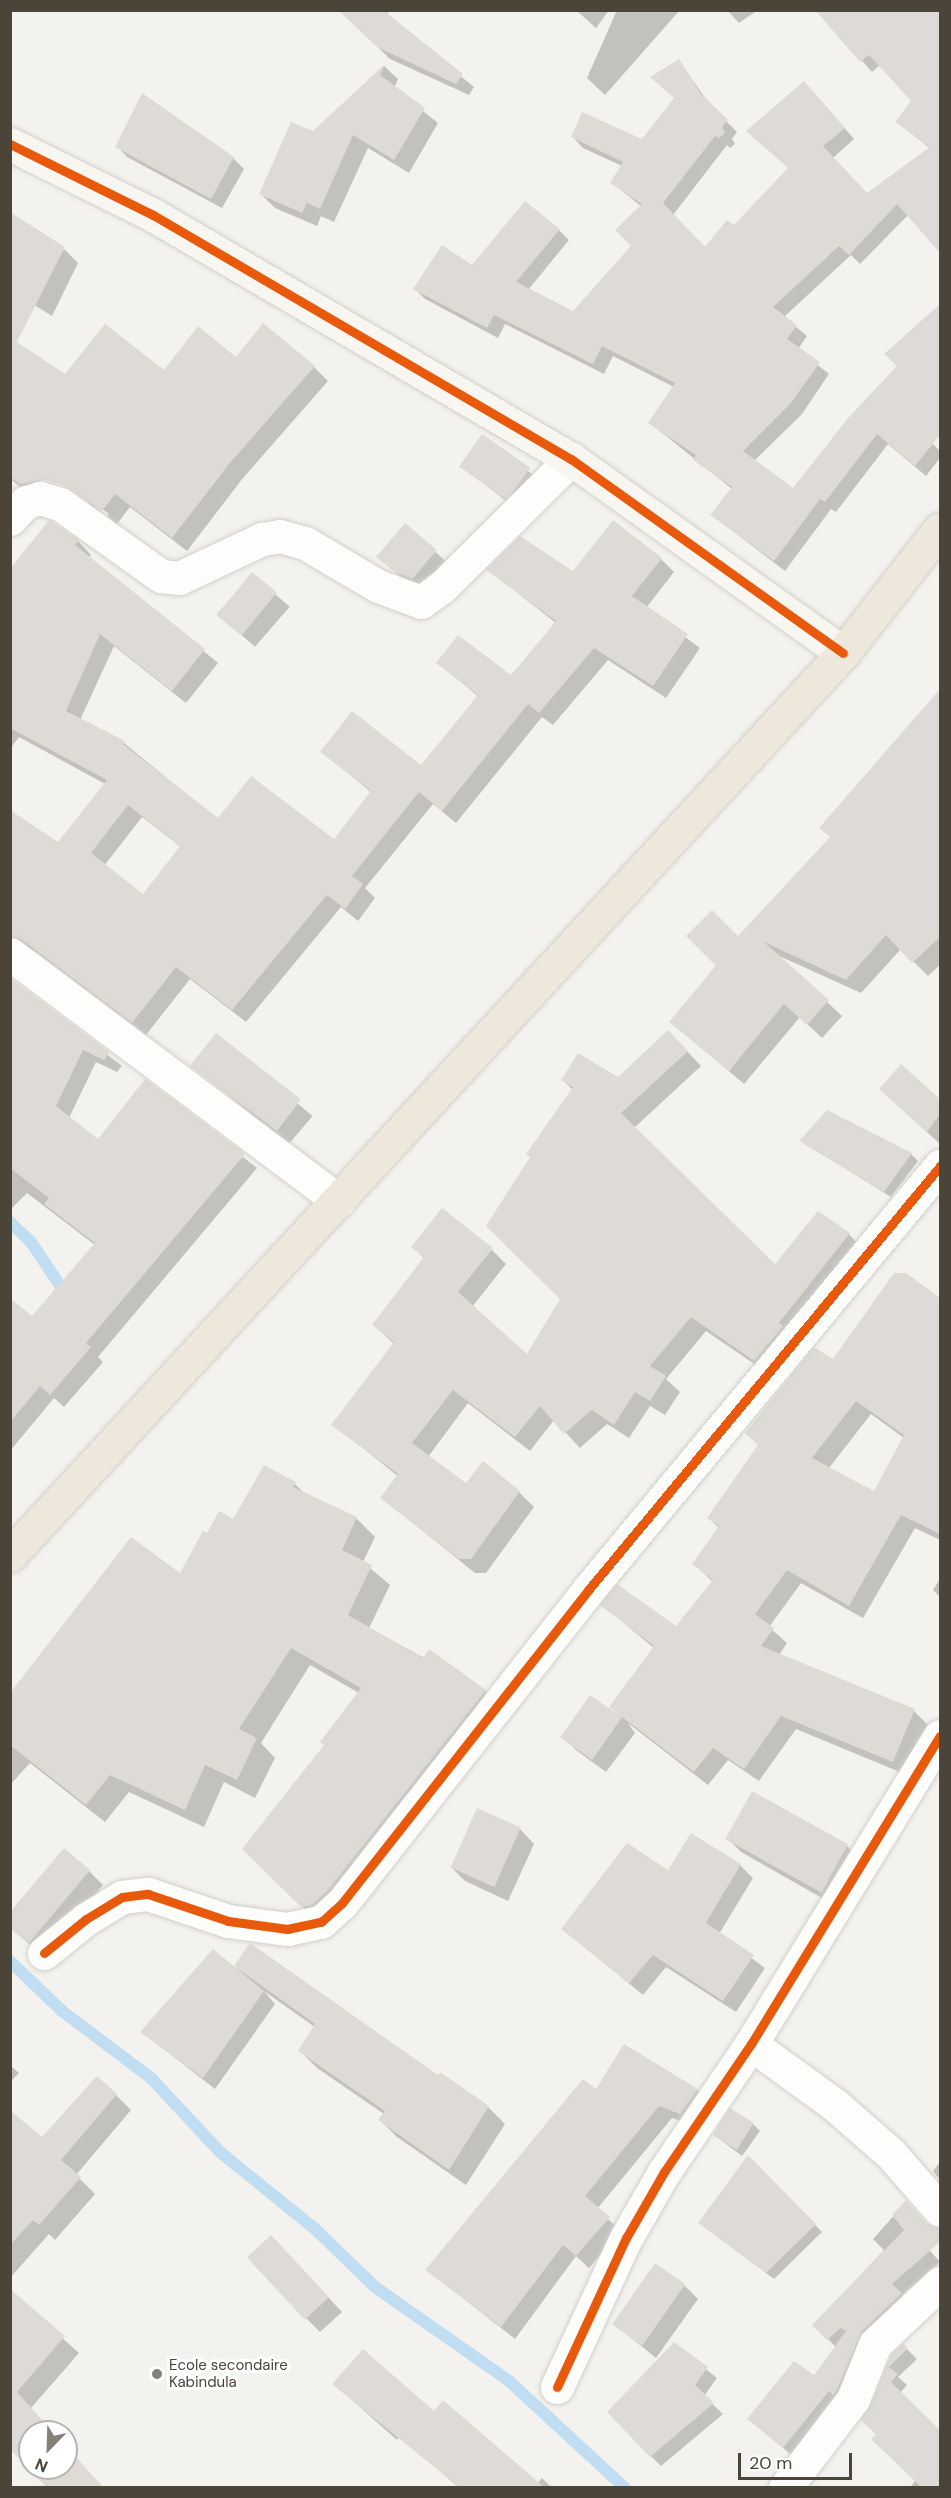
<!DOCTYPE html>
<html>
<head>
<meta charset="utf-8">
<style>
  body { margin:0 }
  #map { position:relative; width:951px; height:2498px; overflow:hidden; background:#f4f2ee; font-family:"DM Sans",sans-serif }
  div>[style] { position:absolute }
  .shadow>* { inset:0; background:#0003; transform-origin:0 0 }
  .stream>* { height:12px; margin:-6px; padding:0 6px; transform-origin:6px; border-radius:6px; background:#c0ddf1 }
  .building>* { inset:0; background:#dedbd6; transform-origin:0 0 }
  .roads { filter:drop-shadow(0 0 2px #d2d0cb) drop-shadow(0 0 2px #d2d0cb) }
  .street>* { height:33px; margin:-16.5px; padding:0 16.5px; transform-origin:16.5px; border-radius:16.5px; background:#fdfdfc }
  .secondary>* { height:33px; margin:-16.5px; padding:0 16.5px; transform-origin:16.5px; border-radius:16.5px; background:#f7f6f1 }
  .highway>* { height:33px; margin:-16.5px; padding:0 16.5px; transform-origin:16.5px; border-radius:16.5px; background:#ede8db }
  .cycleway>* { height:9px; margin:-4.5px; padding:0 4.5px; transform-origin:4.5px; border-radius:4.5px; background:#e8590c }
  .dots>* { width:16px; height:16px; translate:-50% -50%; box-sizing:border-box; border:3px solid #fff; border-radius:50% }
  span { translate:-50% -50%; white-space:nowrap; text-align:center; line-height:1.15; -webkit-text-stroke:6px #fff; paint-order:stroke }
  .poi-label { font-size:15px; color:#4b4439 }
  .left { translate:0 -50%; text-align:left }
  .frame { position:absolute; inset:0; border:12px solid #4b4439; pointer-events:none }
  .north { position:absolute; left:18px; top:2420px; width:60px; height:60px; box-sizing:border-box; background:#fff; border:2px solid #b7b4b0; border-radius:50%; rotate:203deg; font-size:16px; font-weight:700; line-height:24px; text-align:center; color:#4b4439 }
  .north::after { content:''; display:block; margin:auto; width:21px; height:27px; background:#868178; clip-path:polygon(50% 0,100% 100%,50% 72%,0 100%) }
  .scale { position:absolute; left:738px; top:2453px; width:114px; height:27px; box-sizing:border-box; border:3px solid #4b4439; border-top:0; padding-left:8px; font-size:18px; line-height:21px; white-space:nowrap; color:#4b4439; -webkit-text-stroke:4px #fff; paint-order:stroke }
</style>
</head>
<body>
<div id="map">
  <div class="shadow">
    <div style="clip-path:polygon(340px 10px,387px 10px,389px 18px,474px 87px,469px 95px,390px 59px)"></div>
    <div style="clip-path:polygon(576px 10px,609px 10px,596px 28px)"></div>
    <div style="clip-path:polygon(617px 10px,680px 10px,605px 95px,587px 78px)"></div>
    <div style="clip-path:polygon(727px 10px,758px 10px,739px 23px)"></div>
    <div style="clip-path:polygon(817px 10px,940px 10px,940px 251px,908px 215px,860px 264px,851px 255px,784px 317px,807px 336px,798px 349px,829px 374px,802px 414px,754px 461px,793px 490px,899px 366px,886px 354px,940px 306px,940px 432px,930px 441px,940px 451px,940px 458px,926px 476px,888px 444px,836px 512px,831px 509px,785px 571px,712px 515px,732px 489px,650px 423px,674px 387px,613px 356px,604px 374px,505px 324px,498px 338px,425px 299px,415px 289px,559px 230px,569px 240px,528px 290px,574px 313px,633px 246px,641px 206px,612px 183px,622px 166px,583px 148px,573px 137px,642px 141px,675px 99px,679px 61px,711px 106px,737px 132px,732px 139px,735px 144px,730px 148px,727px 145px,673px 215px,705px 249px,734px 227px,789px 168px,814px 93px,854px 139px,833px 158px,867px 195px,931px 149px,897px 122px,913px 101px,880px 65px,872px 72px)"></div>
    <div style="clip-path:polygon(384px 66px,398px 79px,394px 88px,438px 123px,409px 173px,368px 148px,334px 222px,321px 216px,317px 226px,275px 208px,261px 194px,313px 133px)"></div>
    <div style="clip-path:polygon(117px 146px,233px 158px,244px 169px,222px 208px,127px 157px)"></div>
    <div style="clip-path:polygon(64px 249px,78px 263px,52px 316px,10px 290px)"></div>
    <div style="clip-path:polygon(evenodd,10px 339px,65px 376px,164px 372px,236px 359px,314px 367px,328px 381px,243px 478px,187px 551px,130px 507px,117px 524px,74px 490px,95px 416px,29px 493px,10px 479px,10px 339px,88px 499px,109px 514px,107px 516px,88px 503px,88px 499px)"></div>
    <div style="left:483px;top:436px;width:76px;height:37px;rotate:38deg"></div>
    <div style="clip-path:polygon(405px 525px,450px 565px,427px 592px,411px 586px,378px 557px)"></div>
    <div style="clip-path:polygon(evenodd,78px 541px,91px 555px,89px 557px,218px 663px,186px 703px,114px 646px,80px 720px,124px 743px,218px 820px,334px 841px,372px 793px,322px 752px,421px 767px,479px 697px,438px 663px,511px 677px,556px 623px,488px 570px,573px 573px,661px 559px,674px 572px,646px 608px,700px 648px,666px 698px,608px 660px,553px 725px,542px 717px,456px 823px,433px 804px,365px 888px,375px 898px,358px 921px,341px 907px,246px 1022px,190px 979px,146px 1035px,36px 952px,26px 948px,10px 954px,10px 816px,59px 844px,105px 784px,19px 737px,10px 749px,10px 572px,78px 541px,142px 817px,181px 847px,143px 896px,104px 866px,142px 817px)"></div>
    <div style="left:252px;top:574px;width:50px;height:53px;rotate:41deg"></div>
    <div style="clip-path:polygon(940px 692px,940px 790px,933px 799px,940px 804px,940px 965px,928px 976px,901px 949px,861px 993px,777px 955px,842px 1016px,822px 1038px,800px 1017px,744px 1084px,671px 1022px,738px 938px,831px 838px,821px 828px)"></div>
    <div style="clip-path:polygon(10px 980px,122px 1066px,117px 1072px,96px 1062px,69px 1118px,98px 1141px,146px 1081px,257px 1168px,98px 1357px,103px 1362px,64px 1407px,54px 1398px,10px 1451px,10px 1300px,32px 1318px,95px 1245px,27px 1193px,10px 1210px)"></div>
    <div style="left:216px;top:1035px;width:126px;height:38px;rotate:40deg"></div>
    <div style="clip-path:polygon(683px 1047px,701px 1066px,634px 1128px,775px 1266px,849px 1234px,863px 1249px,769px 1374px,706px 1331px,666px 1379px,680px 1392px,665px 1415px,650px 1406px,629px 1438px,607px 1424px,580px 1448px,554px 1420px,530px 1451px,468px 1403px,428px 1457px,467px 1485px,519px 1492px,534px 1507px,486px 1573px,475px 1573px,382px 1498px,399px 1477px,333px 1424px,394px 1344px,374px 1325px,424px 1258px,413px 1247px,492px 1250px,506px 1264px,472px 1307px,527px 1356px,562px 1299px,573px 1090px,563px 1080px,618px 1079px)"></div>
    <div style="clip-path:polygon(901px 1066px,940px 1101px,940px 1144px,895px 1103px)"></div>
    <div style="clip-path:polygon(801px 1141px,911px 1154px,918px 1161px,891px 1197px)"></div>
    <div style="clip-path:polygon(evenodd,939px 1298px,940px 1329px,929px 1346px,940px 1353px,940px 1540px,915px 1528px,863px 1618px,801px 1583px,769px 1627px,787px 1643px,779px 1655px,914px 1711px,928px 1725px,907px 1775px,796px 1729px,759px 1781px,728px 1760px,708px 1785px,628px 1723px,635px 1733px,606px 1772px,576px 1750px,562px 1736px,621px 1717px,611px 1707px,654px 1648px,602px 1605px,676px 1628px,713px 1582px,694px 1564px,719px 1528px,709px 1518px,833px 1361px,939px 1298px,871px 1414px,904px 1438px,874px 1493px,829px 1468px,871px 1414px)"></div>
    <div style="clip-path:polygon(295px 1484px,306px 1495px,356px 1518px,375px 1537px,363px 1562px,390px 1585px,369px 1628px,485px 1691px,503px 1710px,321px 1925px,244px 1849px,326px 1746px,359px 1693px,310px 1665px,261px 1743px,275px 1758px,255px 1798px,224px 1782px,204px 1827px,129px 1792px,105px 1822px,30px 1763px,10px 1785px,10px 1694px,181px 1575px,207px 1535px)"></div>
    <div style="clip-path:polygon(940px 1579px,940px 1597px,933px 1590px)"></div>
    <div style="clip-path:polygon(520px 1829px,534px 1844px,508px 1901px,465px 1881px,451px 1867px)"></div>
    <div style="clip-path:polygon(727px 1838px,847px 1846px,861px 1860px,836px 1906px,741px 1852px)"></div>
    <div style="clip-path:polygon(740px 1865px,753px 1878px,719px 1934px,765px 1968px,736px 2012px,666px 1967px,643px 1995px,563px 1929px,668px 1872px)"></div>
    <div style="clip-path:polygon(89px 1871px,103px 1885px,44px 1956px,10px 1928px)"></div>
    <div style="clip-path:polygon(236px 1966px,488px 2107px,505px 2124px,466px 2185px,397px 2137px,380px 2120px,384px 2114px,317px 2068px,300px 2051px,315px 2027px,264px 1991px,275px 2004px,215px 2089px,142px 2032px,240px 1973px)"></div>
    <div style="clip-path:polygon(10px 2065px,19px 2073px,10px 2082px)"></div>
    <div style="clip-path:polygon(697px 2090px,710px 2103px,694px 2126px,672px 2118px,597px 2209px,621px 2231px,589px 2268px,576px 2256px,515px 2339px,427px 2270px,596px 2092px)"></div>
    <div style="clip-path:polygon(116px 2095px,131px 2110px,76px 2175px,95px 2194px,55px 2240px,49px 2234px,10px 2278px,10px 2112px,42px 2139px)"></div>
    <div style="clip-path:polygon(753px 2124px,760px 2131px,742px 2156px,714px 2135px)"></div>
    <div style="clip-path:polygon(748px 2157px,822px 2232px,774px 2279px,700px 2223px)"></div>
    <div style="clip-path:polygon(940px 2162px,940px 2180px,933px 2171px)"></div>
    <div style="clip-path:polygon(906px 2202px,924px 2244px,940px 2262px,902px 2295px,912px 2304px,795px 2458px,749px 2419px,814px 2377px,836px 2347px,814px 2325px,884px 2250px,873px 2239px)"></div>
    <div style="clip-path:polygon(285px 2251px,342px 2312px,320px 2332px,306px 2318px)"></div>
    <div style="clip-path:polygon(684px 2285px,698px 2299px,656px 2358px,614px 2324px)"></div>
    <div style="clip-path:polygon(10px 2291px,79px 2353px,31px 2408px,53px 2432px,30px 2432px,30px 2468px,66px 2468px,66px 2447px,103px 2488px,48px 2488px,10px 2446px)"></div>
    <div style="clip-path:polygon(674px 2344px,717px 2378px,704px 2396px,723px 2414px,661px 2466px,651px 2456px)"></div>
    <div style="clip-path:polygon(903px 2345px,917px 2359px,898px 2377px,907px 2385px,900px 2393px,940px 2432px,940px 2488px,910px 2488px,915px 2481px,877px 2435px,872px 2407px,892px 2356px)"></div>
    <div style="clip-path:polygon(334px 2384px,434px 2413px,537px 2484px,542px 2478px,552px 2488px,459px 2488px,400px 2436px,397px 2440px)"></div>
  </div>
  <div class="stream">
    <div style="left:10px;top:1222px;width:29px;rotate:44deg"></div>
    <div style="left:31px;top:1242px;width:65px;rotate:56.3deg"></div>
    <div style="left:10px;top:1961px;width:72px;rotate:43.9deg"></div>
    <div style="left:62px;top:2011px;width:111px;rotate:37deg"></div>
    <div style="left:151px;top:2078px;width:101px;rotate:47deg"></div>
    <div style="left:220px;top:2152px;width:122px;rotate:39deg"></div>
    <div style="left:315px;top:2229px;width:83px;rotate:44deg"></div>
    <div style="left:375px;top:2287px;width:164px;rotate:35deg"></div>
    <div style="left:509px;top:2381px;width:158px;rotate:42.7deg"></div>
  </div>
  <div class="building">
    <div style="clip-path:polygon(338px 10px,383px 10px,463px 74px,456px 84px,377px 47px)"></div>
    <div style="clip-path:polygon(815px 10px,940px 10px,940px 253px,897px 204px,849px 255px,839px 246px,773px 307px,797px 325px,787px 339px,820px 362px,791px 403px,743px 451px,793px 488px,849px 417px,897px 366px,884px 354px,940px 304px,940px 435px,915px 466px,877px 434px,825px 502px,820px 499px,774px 561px,710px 515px,732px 487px,693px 460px,696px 455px,648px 423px,675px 383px,602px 346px,593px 364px,494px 315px,487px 328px,413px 289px,442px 245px,472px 265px,525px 201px,560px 229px,516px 282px,573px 311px,631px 246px,615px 230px,642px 204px,610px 183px,623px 162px,571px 137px,582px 112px,642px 139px,674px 98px,650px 77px,679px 59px,701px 94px,728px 120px,722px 127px,725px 133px,719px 138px,715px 136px,663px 203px,705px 247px,727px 220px,734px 225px,788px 168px,746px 131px,804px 81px,845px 128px,823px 146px,867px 193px,930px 147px,895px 122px,911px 101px,869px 55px,860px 62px)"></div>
    <div style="clip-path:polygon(385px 64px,380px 75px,425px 108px,394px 160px,353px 135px,320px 209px,307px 203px,302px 213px,259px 194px,291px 122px,313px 131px)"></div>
    <div style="clip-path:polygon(142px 93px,234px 157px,211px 199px,115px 147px)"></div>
    <div style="clip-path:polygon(10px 212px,65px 247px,17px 342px,65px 374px,105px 324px,164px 370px,198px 326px,236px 357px,263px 323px,315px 366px,229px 464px,172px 538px,115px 494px,102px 511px,65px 486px,45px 480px,20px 484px,10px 477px)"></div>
    <div style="left:482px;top:434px;width:59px;height:40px;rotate:35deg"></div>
    <div style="clip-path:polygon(evenodd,49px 520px,79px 540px,75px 545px,205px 649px,172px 691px,100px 634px,66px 711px,125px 741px,123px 744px,218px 818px,251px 776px,334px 839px,371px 791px,320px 752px,352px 711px,421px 765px,478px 695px,436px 663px,458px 635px,511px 675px,556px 621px,486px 570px,520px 536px,573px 571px,613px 520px,662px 558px,632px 596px,688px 634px,653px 686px,594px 648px,539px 713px,528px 704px,442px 811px,419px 792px,352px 876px,363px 884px,345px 909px,327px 895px,232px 1010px,176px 967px,132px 1023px,21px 939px,10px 936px,10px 810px,58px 842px,107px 780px,10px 728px,10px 569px,49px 520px,128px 805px,180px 846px,143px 894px,91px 853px,128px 805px)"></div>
    <div style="clip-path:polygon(405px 523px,437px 550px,412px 579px,395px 572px,376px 557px)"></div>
    <div style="left:252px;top:572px;width:32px;height:56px;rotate:39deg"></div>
    <div style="clip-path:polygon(940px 689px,940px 937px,912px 963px,886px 935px,846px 980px,764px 942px,829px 1000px,807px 1025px,784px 1004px,729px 1071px,669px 1022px,716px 966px,686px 936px,712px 910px,738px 936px,830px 837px,819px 828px)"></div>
    <div style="clip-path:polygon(10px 978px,109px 1052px,104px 1060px,83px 1050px,56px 1106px,98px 1139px,145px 1079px,245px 1154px,86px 1343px,91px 1347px,50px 1395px,40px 1386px,10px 1422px,10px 1298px,32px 1316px,95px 1243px,44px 1204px,49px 1198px,10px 1168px)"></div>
    <div style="clip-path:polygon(668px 1030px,688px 1051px,621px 1113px,775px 1264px,818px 1211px,850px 1233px,779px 1323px,783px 1326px,754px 1361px,691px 1317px,650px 1366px,666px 1376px,650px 1401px,635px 1392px,614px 1425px,592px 1410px,564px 1434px,540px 1406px,515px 1437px,453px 1390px,412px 1443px,466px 1483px,483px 1461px,520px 1491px,471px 1559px,459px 1559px,380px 1498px,398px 1474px,331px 1425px,394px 1342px,372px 1325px,424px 1257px,411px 1247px,442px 1208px,493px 1248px,458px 1292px,527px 1354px,560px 1299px,486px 1226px,530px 1157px,526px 1154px,573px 1087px,561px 1080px,578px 1053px,618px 1077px)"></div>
    <div style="clip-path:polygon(216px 1033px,299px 1098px,300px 1101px,277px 1131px,190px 1066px)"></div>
    <div style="clip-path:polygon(901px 1064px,940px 1099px,940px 1114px,927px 1132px,879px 1089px)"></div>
    <div style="clip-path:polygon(827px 1110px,912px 1153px,884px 1192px,799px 1141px)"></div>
    <div style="clip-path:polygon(evenodd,894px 1273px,906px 1273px,940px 1298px,940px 1534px,901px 1515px,849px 1606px,787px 1570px,755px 1614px,774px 1628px,761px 1646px,915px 1709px,893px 1762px,781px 1716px,744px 1769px,713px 1748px,694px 1772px,609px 1707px,654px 1646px,600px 1605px,617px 1584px,676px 1626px,713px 1580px,692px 1564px,719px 1526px,707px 1518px,758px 1445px,745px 1433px,814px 1347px,833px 1359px,894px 1273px,856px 1401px,904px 1435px,874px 1491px,812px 1458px,856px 1401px)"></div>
    <div style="clip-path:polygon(264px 1465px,296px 1482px,293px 1487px,357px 1517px,342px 1550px,372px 1565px,348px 1615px,423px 1658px,429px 1649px,486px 1690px,328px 1890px,312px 1905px,301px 1907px,242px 1849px,324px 1745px,320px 1742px,361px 1688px,291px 1648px,239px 1729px,257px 1738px,237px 1780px,205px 1765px,185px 1810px,110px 1775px,86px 1805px,10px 1745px,10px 1693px,131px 1537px,180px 1573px,203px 1531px,207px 1533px,219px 1511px,233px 1519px)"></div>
    <div style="left:590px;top:1695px;width:39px;height:52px;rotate:35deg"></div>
    <div style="left:752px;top:1791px;width:110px;height:55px;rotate:29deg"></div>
    <div style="left:477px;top:1808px;width:48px;height:65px;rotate:24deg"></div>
    <div style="clip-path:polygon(691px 1833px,741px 1864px,706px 1923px,754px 1955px,723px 2001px,653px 1955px,629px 1983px,561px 1929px,627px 1843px,668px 1870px)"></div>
    <div style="clip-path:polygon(64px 1848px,90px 1870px,29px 1943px,10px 1928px,10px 1912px)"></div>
    <div style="clip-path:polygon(250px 1943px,438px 2075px,440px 2072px,489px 2106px,449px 2170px,378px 2120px,385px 2111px,298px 2051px,315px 2024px,234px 1966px)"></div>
    <div style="clip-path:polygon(213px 1949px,264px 1991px,203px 2078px,140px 2032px)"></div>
    <div style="clip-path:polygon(624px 2044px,698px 2089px,680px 2114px,659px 2106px,585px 2196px,610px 2217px,576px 2256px,563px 2245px,501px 2327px,425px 2270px,583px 2079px,596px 2089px)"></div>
    <div style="clip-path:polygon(97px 2076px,117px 2094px,61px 2160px,81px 2177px,39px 2225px,33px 2220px,10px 2245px,10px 2110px,42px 2137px)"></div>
    <div style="left:730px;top:2108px;width:28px;height:32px;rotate:32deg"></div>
    <div style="clip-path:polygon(748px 2155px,816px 2224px,766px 2273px,698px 2223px)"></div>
    <div style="clip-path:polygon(906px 2200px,926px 2223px,940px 2228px,940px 2242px,892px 2284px,902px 2293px,862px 2331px,837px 2390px,833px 2395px,829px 2391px,783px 2448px,747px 2419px,794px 2361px,814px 2375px,846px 2331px,841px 2328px,827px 2340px,812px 2325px,904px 2230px,892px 2215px)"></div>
    <div style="left:271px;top:2235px;width:85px;height:33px;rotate:47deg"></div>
    <div style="left:655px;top:2263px;width:37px;height:75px;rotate:35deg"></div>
    <div style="clip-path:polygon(10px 2289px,65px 2336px,17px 2392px,53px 2432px,30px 2432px,30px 2468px,66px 2468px,66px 2446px,103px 2487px,46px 2487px,10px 2449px)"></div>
    <div style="clip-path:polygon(674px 2342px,708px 2367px,695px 2385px,714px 2403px,650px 2457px,607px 2412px)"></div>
    <div style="clip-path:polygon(903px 2343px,908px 2348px,889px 2367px,898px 2374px,891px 2382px,940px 2430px,940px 2487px,921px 2487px,871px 2439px,876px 2434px,860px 2420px,870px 2406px,891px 2355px)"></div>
    <div style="clip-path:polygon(363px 2349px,434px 2411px,443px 2400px,544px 2487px,459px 2487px,332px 2384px)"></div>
  </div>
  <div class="roads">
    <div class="street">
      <div style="left:10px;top:519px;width:23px;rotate:-47deg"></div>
      <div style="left:26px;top:502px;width:15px;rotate:-16deg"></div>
      <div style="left:40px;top:498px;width:21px;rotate:17deg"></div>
      <div style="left:60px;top:504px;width:124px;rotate:35.5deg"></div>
      <div style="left:161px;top:576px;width:18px;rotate:6deg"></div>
      <div style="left:179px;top:578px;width:92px;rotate:-25.2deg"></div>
      <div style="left:262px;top:539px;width:18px;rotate:-9deg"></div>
      <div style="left:280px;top:536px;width:26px;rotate:16deg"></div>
      <div style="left:305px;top:543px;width:85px;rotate:30.5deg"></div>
      <div style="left:378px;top:586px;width:46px;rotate:20.4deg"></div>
      <div style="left:421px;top:602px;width:26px;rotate:-36deg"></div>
      <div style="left:442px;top:587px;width:182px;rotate:-44.8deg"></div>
      <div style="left:10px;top:954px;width:411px;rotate:36.9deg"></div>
      <div style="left:44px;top:1953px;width:54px;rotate:-39deg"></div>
      <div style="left:86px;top:1919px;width:42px;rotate:-31.4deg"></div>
      <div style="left:122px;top:1897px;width:26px;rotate:-7deg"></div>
      <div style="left:148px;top:1894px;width:84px;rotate:18.6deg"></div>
      <div style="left:228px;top:1921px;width:60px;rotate:7.7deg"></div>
      <div style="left:287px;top:1929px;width:35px;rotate:-12deg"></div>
      <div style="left:321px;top:1922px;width:28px;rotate:-42deg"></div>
      <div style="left:342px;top:1903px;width:400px;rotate:-51.8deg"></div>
      <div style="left:589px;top:1589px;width:550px;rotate:-50.31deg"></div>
      <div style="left:751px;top:2044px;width:104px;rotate:36deg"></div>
      <div style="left:835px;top:2105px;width:74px;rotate:41.2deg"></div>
      <div style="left:891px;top:2154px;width:74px;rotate:48.8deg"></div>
      <div style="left:557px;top:2387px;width:164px;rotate:-65.2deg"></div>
      <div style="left:626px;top:2238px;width:76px;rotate:-60.1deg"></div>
      <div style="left:664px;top:2172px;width:155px;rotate:-55.8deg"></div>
      <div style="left:751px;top:2044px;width:361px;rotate:-58.5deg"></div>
      <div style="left:785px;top:2488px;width:112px;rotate:-52.6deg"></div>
      <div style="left:853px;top:2399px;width:59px;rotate:-68.2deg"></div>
      <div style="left:875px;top:2344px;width:89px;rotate:-43.2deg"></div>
    </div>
    <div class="secondary">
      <div style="left:10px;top:144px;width:160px;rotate:26.4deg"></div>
      <div style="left:153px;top:215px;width:484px;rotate:30.3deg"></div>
      <div style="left:571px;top:459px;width:334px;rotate:35.5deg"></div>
    </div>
    <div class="highway">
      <div style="left:10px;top:1555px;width:1228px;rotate:-47.28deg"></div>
      <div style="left:843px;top:653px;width:157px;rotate:-52deg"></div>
    </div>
  </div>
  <div class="cycleway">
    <div style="left:10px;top:144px;width:160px;rotate:26.4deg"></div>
    <div style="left:153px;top:215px;width:484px;rotate:30.3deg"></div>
    <div style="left:571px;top:459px;width:334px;rotate:35.5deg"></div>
    <div style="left:44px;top:1953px;width:54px;rotate:-39deg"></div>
    <div style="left:86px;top:1919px;width:42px;rotate:-31.4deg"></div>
    <div style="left:122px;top:1897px;width:26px;rotate:-7deg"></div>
    <div style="left:148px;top:1894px;width:84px;rotate:18.6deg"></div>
    <div style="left:228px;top:1921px;width:60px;rotate:7.7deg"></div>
    <div style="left:287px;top:1929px;width:35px;rotate:-12deg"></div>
    <div style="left:321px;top:1922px;width:28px;rotate:-42deg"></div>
    <div style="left:342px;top:1903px;width:400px;rotate:-51.8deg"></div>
    <div style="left:589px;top:1589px;width:550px;rotate:-50.31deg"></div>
    <div style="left:557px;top:2387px;width:164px;rotate:-65.2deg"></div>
    <div style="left:626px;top:2238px;width:76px;rotate:-60.1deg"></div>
    <div style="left:664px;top:2172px;width:155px;rotate:-55.8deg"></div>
    <div style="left:751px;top:2044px;width:361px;rotate:-58.5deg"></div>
  </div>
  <div class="dots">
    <div style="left:157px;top:2374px;background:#868178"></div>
  </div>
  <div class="poi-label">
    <span class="left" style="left:169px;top:2374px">Ecole secondaire<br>Kabindula</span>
  </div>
  <div class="frame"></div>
  <div class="north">N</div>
  <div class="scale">20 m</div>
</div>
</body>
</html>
